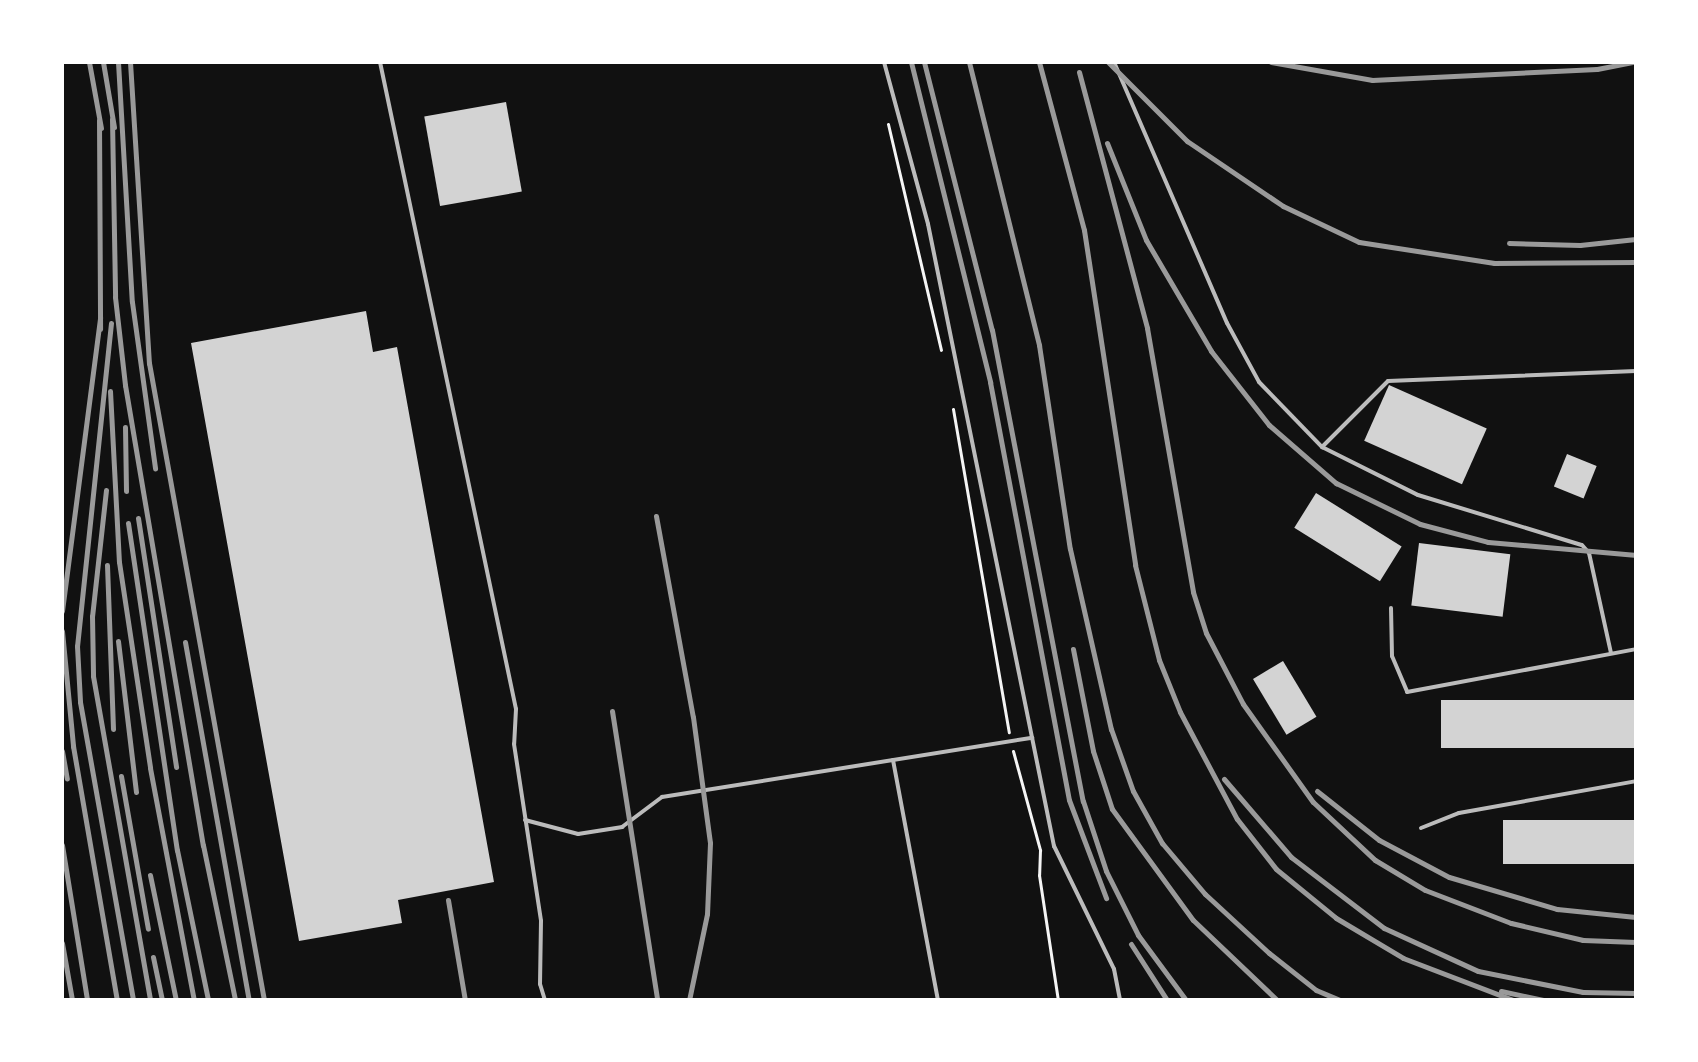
<!DOCTYPE html>
<html>
<head>
<meta charset="utf-8">
<style>
  body { margin:0 }
  #map { position:relative; width:1698px; height:1062px; overflow:hidden; background:#111; font-family:Rubik,sans-serif }
  div>[style] { position:absolute }
  .building>* { inset:0; background:#d3d3d3; transform-origin:0 0 }
  .path>* { height:3px; margin:-1.5px; padding:0 1.5px; transform-origin:1.5px; border-radius:1.5px; background:#f5f5f5 }
  .service>* { height:4px; margin:-2px; padding:0 2px; transform-origin:2px; border-radius:2px; background:#bcbcbc }
  .rail>* { height:5px; margin:-2.5px; padding:0 2.5px; transform-origin:2.5px; border-radius:2.5px; background:#9a9a9a }
  span { translate:-50% -50%; white-space:nowrap; text-align:center; line-height:1.15; -webkit-text-stroke:8px #fff; paint-order:stroke }
  .frame { position:absolute; inset:0; border:64px solid #fff; pointer-events:none }
</style>
</head>
<body>
<div id="map">
  <div class="building">
    <div style="left:506px;top:102px;width:91px;height:83px;rotate:80deg"></div>
    <div style="clip-path:polygon(366px 311px,373px 352px,397px 347px,494px 882px,398px 900px,402px 923px,299px 941px,191px 343px)"></div>
    <div style="left:1389px;top:385px;width:107px;height:61px;rotate:24deg"></div>
    <div style="left:1567px;top:454px;width:32px;height:35px;rotate:22deg"></div>
    <div style="left:1316px;top:493px;width:101px;height:41px;rotate:32deg"></div>
    <div style="left:1419px;top:543px;width:92px;height:63px;rotate:7deg"></div>
    <div style="left:1283px;top:661px;width:65px;height:35px;rotate:59deg"></div>
    <div style="left:1636px;top:700px;width:48px;height:195px;rotate:90deg"></div>
    <div style="left:1636px;top:820px;width:44px;height:133px;rotate:90deg"></div>
  </div>
  <div class="path">
    <div style="left:888px;top:124px;width:232px;rotate:76.8deg"></div>
    <div style="left:953px;top:409px;width:328px;rotate:80.2deg"></div>
    <div style="left:1013px;top:751px;width:103px;rotate:74.7deg"></div>
    <div style="left:1040px;top:850px;width:25px;rotate:92deg"></div>
    <div style="left:1039px;top:875px;width:126px;rotate:81.4deg"></div>
  </div>
  <div class="service">
    <div style="left:380px;top:62px;width:661px;rotate:78.13deg"></div>
    <div style="left:516px;top:709px;width:35px;rotate:93deg"></div>
    <div style="left:514px;top:744px;width:179px;rotate:81.3deg"></div>
    <div style="left:541px;top:921px;width:63px;rotate:90.9deg"></div>
    <div style="left:540px;top:984px;width:17px;rotate:73deg"></div>
    <div style="left:884px;top:62px;width:168px;rotate:74.8deg"></div>
    <div style="left:928px;top:224px;width:635px;rotate:78.55deg"></div>
    <div style="left:1054px;top:846px;width:137px;rotate:64deg"></div>
    <div style="left:1114px;top:969px;width:32px;rotate:79deg"></div>
    <div style="left:1114px;top:62px;width:284px;rotate:66.6deg"></div>
    <div style="left:1227px;top:323px;width:67px;rotate:61.5deg"></div>
    <div style="left:1259px;top:382px;width:91px;rotate:45.9deg"></div>
    <div style="left:1322px;top:447px;width:107px;rotate:26.6deg"></div>
    <div style="left:1418px;top:495px;width:171px;rotate:17deg"></div>
    <div style="left:1582px;top:545px;width:11px;rotate:49deg"></div>
    <div style="left:1589px;top:553px;width:102px;rotate:77.6deg"></div>
    <div style="left:1322px;top:447px;width:93px;rotate:-45deg"></div>
    <div style="left:1388px;top:381px;width:248px;rotate:-2.3deg"></div>
    <div style="left:1391px;top:608px;width:48px;rotate:88.8deg"></div>
    <div style="left:1392px;top:656px;width:39px;rotate:67deg"></div>
    <div style="left:1407px;top:692px;width:233px;rotate:-10.6deg"></div>
    <div style="left:893px;top:760px;width:244px;rotate:79.4deg"></div>
    <div style="left:525px;top:820px;width:55px;rotate:14.8deg"></div>
    <div style="left:578px;top:834px;width:45px;rotate:-9deg"></div>
    <div style="left:622px;top:827px;width:50px;rotate:-36.9deg"></div>
    <div style="left:662px;top:797px;width:375px;rotate:-9.1deg"></div>
    <div style="left:1421px;top:828px;width:41px;rotate:-21.5deg"></div>
    <div style="left:1459px;top:813px;width:180px;rotate:-10.2deg"></div>
  </div>
  <div class="rail">
    <div style="left:89px;top:62px;width:67px;rotate:79.7deg"></div>
    <div style="left:103px;top:62px;width:66px;rotate:80.4deg"></div>
    <div style="left:118px;top:62px;width:240px;rotate:86.7deg"></div>
    <div style="left:132px;top:302px;width:168px;rotate:82.1deg"></div>
    <div style="left:130px;top:62px;width:302px;rotate:86.4deg"></div>
    <div style="left:149px;top:363px;width:647px;rotate:79.77deg"></div>
    <div style="left:911px;top:62px;width:330px;rotate:76.1deg"></div>
    <div style="left:990px;top:382px;width:425px;rotate:79.3deg"></div>
    <div style="left:1069px;top:800px;width:105px;rotate:69.3deg"></div>
    <div style="left:924px;top:62px;width:276px;rotate:75.8deg"></div>
    <div style="left:992px;top:330px;width:480px;rotate:79.1deg"></div>
    <div style="left:1083px;top:801px;width:74px;rotate:71.8deg"></div>
    <div style="left:1106px;top:871px;width:72px;rotate:63.4deg"></div>
    <div style="left:1138px;top:935px;width:81px;rotate:53.6deg"></div>
    <div style="left:969px;top:62px;width:292px;rotate:76.1deg"></div>
    <div style="left:1039px;top:345px;width:206px;rotate:81.4deg"></div>
    <div style="left:1070px;top:549px;width:185px;rotate:77.2deg"></div>
    <div style="left:1111px;top:729px;width:66px;rotate:70.5deg"></div>
    <div style="left:1133px;top:791px;width:60px;rotate:60.9deg"></div>
    <div style="left:1162px;top:843px;width:67px;rotate:49.9deg"></div>
    <div style="left:1205px;top:894px;width:87px;rotate:42.7deg"></div>
    <div style="left:1269px;top:953px;width:60px;rotate:38.2deg"></div>
    <div style="left:1316px;top:990px;width:26px;rotate:23deg"></div>
    <div style="left:1039px;top:62px;width:174px;rotate:75deg"></div>
    <div style="left:1084px;top:230px;width:339px;rotate:81.3deg"></div>
    <div style="left:1135px;top:565px;width:98px;rotate:75.8deg"></div>
    <div style="left:1159px;top:660px;width:56px;rotate:68deg"></div>
    <div style="left:1180px;top:712px;width:121px;rotate:62deg"></div>
    <div style="left:1237px;top:819px;width:63px;rotate:52deg"></div>
    <div style="left:1276px;top:869px;width:77px;rotate:39.2deg"></div>
    <div style="left:1336px;top:918px;width:78px;rotate:30.8deg"></div>
    <div style="left:1403px;top:958px;width:118px;rotate:20.9deg"></div>
    <div style="left:1108px;top:62px;width:112px;rotate:45deg"></div>
    <div style="left:1187px;top:141px;width:116px;rotate:34.1deg"></div>
    <div style="left:1283px;top:206px;width:84px;rotate:25.3deg"></div>
    <div style="left:1359px;top:242px;width:137px;rotate:8.8deg"></div>
    <div style="left:1494px;top:263px;width:142px;rotate:-0.4deg"></div>
    <div style="left:1271px;top:62px;width:103px;rotate:10.1deg"></div>
    <div style="left:1372px;top:80px;width:225px;rotate:-2.8deg"></div>
    <div style="left:1597px;top:69px;width:36px;rotate:-11deg"></div>
    <div style="left:1079px;top:72px;width:265px;rotate:75.1deg"></div>
    <div style="left:1147px;top:328px;width:268px;rotate:80.1deg"></div>
    <div style="left:1193px;top:592px;width:43px;rotate:72.4deg"></div>
    <div style="left:1206px;top:633px;width:80px;rotate:62.5deg"></div>
    <div style="left:1243px;top:704px;width:120px;rotate:54.5deg"></div>
    <div style="left:1313px;top:802px;width:85px;rotate:43.1deg"></div>
    <div style="left:1375px;top:860px;width:58px;rotate:31deg"></div>
    <div style="left:1425px;top:890px;width:92px;rotate:21deg"></div>
    <div style="left:1511px;top:923px;width:74px;rotate:13.3deg"></div>
    <div style="left:1583px;top:940px;width:53px;rotate:2.2deg"></div>
    <div style="left:112px;top:119px;width:178px;rotate:89deg"></div>
    <div style="left:115px;top:297px;width:89px;rotate:83.5deg"></div>
    <div style="left:125px;top:385px;width:467px;rotate:80.4deg"></div>
    <div style="left:203px;top:845px;width:158px;rotate:78.3deg"></div>
    <div style="left:99px;top:120px;width:209px;rotate:89.7deg"></div>
    <div style="left:1107px;top:143px;width:105px;rotate:68.1deg"></div>
    <div style="left:1146px;top:240px;width:129px;rotate:59.6deg"></div>
    <div style="left:1211px;top:351px;width:94px;rotate:51.9deg"></div>
    <div style="left:1269px;top:425px;width:89px;rotate:40.9deg"></div>
    <div style="left:1336px;top:483px;width:93px;rotate:26deg"></div>
    <div style="left:1420px;top:524px;width:70px;rotate:14.8deg"></div>
    <div style="left:1488px;top:542px;width:149px;rotate:5deg"></div>
    <div style="left:1509px;top:243px;width:71px;rotate:1.6deg"></div>
    <div style="left:1580px;top:245px;width:56px;rotate:-6.1deg"></div>
    <div style="left:111px;top:323px;width:325px;rotate:96deg"></div>
    <div style="left:77px;top:646px;width:56px;rotate:86.9deg"></div>
    <div style="left:80px;top:702px;width:303px;rotate:79.9deg"></div>
    <div style="left:110px;top:391px;width:171px;rotate:87deg"></div>
    <div style="left:119px;top:562px;width:208px;rotate:81.4deg"></div>
    <div style="left:150px;top:768px;width:236px;rotate:79.3deg"></div>
    <div style="left:125px;top:427px;width:64px;rotate:89.1deg"></div>
    <div style="left:106px;top:490px;width:127px;rotate:96.3deg"></div>
    <div style="left:92px;top:616px;width:60px;rotate:89deg"></div>
    <div style="left:93px;top:676px;width:329px;rotate:80deg"></div>
    <div style="left:656px;top:516px;width:204px;rotate:79.6deg"></div>
    <div style="left:693px;top:717px;width:127px;rotate:82.3deg"></div>
    <div style="left:710px;top:843px;width:71px;rotate:92.4deg"></div>
    <div style="left:707px;top:914px;width:88px;rotate:101.8deg"></div>
    <div style="left:138px;top:518px;width:252px;rotate:81.3deg"></div>
    <div style="left:128px;top:523px;width:331px;rotate:81.5deg"></div>
    <div style="left:177px;top:850px;width:153px;rotate:78.3deg"></div>
    <div style="left:107px;top:565px;width:164px;rotate:87.9deg"></div>
    <div style="left:62px;top:611px;width:296px;rotate:-82.6deg"></div>
    <div style="left:62px;top:631px;width:116px;rotate:84.5deg"></div>
    <div style="left:73px;top:746px;width:258px;rotate:80.2deg"></div>
    <div style="left:118px;top:641px;width:152px;rotate:83.2deg"></div>
    <div style="left:185px;top:642px;width:364px;rotate:79.9deg"></div>
    <div style="left:1073px;top:649px;width:104px;rotate:78.9deg"></div>
    <div style="left:1093px;top:751px;width:61px;rotate:71.9deg"></div>
    <div style="left:1112px;top:809px;width:137px;rotate:53.9deg"></div>
    <div style="left:1193px;top:920px;width:116px;rotate:43.6deg"></div>
    <div style="left:612px;top:711px;width:292px;rotate:81.1deg"></div>
    <div style="left:62px;top:751px;width:28px;rotate:80deg"></div>
    <div style="left:121px;top:776px;width:155px;rotate:80deg"></div>
    <div style="left:1224px;top:779px;width:103px;rotate:49.3deg"></div>
    <div style="left:1291px;top:857px;width:117px;rotate:37.4deg"></div>
    <div style="left:1384px;top:928px;width:103px;rotate:24.6deg"></div>
    <div style="left:1478px;top:971px;width:107px;rotate:11.3deg"></div>
    <div style="left:1583px;top:992px;width:53px;rotate:1.1deg"></div>
    <div style="left:1317px;top:791px;width:79px;rotate:38.3deg"></div>
    <div style="left:1379px;top:840px;width:79px;rotate:27.9deg"></div>
    <div style="left:1449px;top:877px;width:113px;rotate:16.5deg"></div>
    <div style="left:1557px;top:909px;width:79px;rotate:5.8deg"></div>
    <div style="left:62px;top:845px;width:157px;rotate:80.8deg"></div>
    <div style="left:150px;top:875px;width:128px;rotate:78.3deg"></div>
    <div style="left:448px;top:900px;width:101px;rotate:80.4deg"></div>
    <div style="left:62px;top:943px;width:58px;rotate:80deg"></div>
    <div style="left:1131px;top:944px;width:67px;rotate:57.3deg"></div>
    <div style="left:153px;top:957px;width:44px;rotate:78.2deg"></div>
    <div style="left:1501px;top:991px;width:43px;rotate:12.1deg"></div>
  </div>
  <div class="frame"></div>
</div>
</body>
</html>
